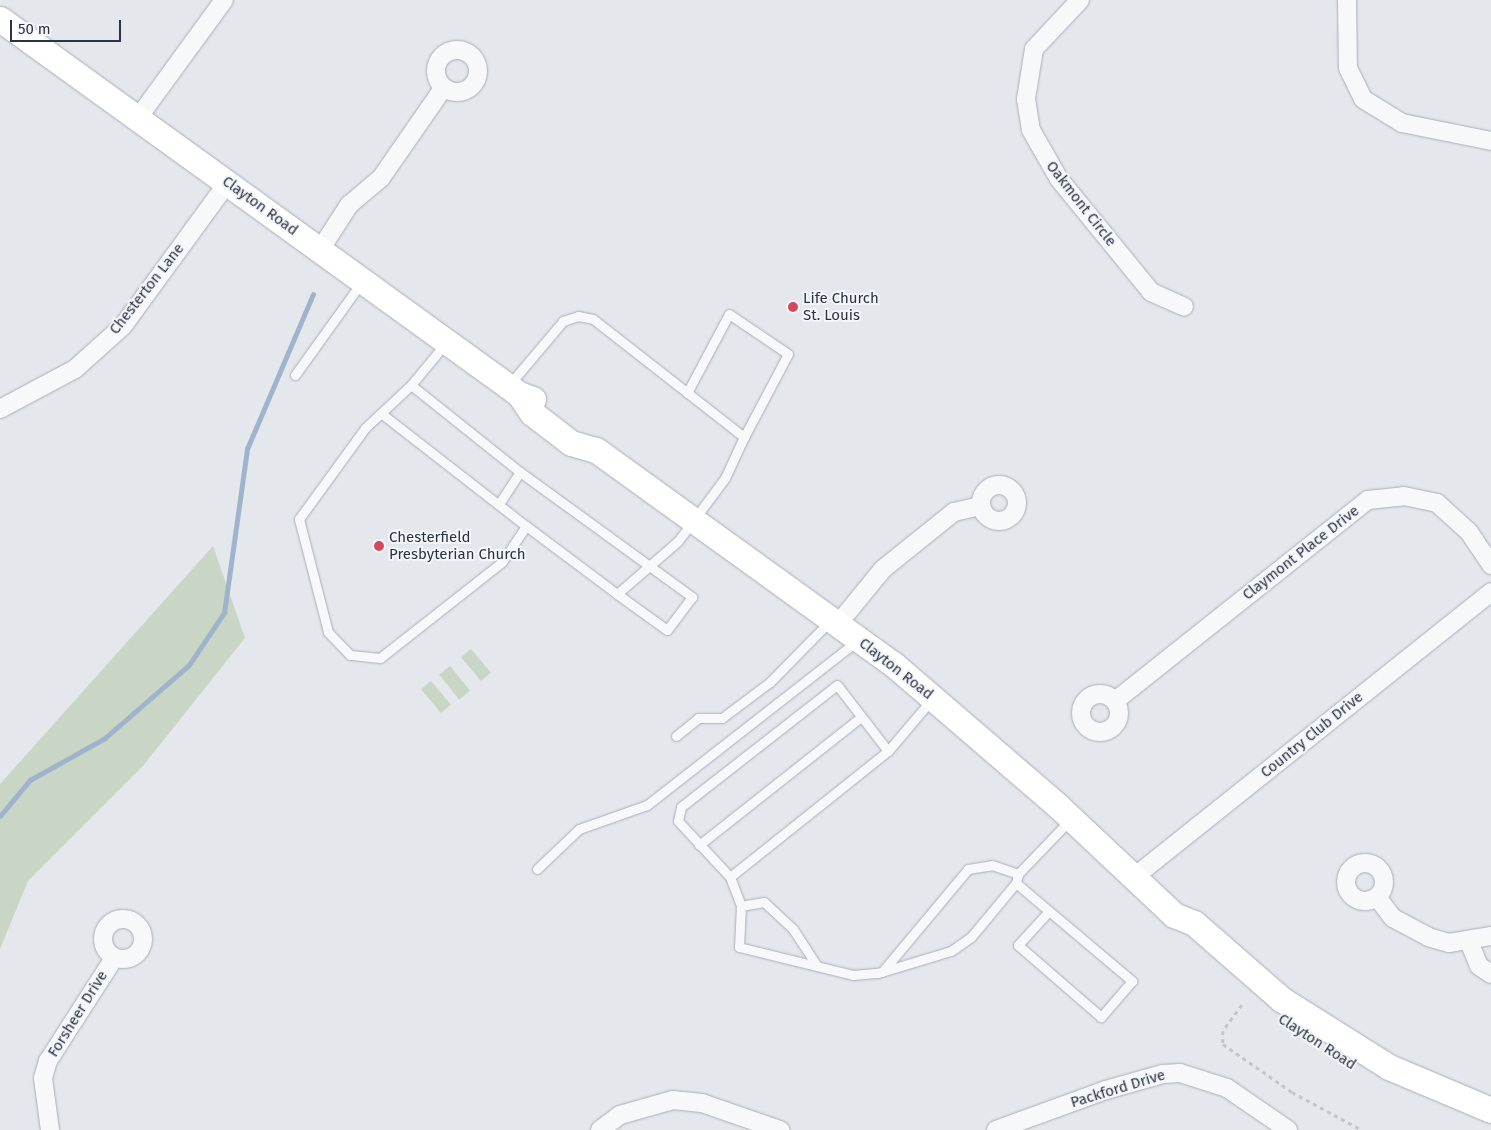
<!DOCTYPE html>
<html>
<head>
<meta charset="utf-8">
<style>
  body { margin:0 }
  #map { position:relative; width:1491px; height:1130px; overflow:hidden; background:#e4e7ec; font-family:"Fira Sans",sans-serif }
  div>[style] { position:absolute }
  .green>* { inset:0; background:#c9d6c5; transform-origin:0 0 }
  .stream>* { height:4.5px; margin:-2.25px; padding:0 2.25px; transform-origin:2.25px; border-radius:2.25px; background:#9fb4cc }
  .path>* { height:2.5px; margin-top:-1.25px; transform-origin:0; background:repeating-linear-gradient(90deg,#c2c5cb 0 4px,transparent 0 8px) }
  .roads { filter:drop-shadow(0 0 1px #a9aeb7) drop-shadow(0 0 1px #a9aeb7) }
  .service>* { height:9px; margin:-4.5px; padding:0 4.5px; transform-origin:4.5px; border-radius:4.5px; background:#f7f8fa }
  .minor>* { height:18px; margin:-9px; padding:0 9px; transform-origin:9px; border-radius:9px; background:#f7f8fa }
  .minor>.ring { margin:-9px; padding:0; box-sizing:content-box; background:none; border:18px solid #f7f8fa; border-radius:50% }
  .secondary>* { height:25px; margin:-12.5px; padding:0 12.5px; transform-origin:12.5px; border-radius:12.5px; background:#fff }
  .dots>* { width:14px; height:14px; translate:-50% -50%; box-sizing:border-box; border:2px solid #f4f6f9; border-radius:50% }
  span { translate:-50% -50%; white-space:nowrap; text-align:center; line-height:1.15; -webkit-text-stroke:4px #f4f6f9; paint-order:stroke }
  .street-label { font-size:15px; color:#2b3445 }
  .poi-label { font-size:15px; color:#2b3445 }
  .left { translate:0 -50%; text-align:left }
  .scale { position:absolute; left:10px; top:20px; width:111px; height:22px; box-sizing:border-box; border:2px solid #2b3445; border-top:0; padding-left:6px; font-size:15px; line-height:18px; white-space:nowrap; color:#2b3445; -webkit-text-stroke:4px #f4f6f9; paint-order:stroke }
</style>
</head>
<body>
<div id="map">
  <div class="green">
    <div style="clip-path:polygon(213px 546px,245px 638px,142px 767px,28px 881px,0 949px,0 784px)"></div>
    <div style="left:471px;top:649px;width:31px;height:13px;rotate:50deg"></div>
    <div style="left:450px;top:666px;width:32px;height:14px;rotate:51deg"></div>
    <div style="left:431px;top:681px;width:31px;height:13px;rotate:50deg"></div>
  </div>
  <div class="stream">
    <div style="left:0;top:816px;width:47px;rotate:-50.2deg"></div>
    <div style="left:30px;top:780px;width:86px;rotate:-29.2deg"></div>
    <div style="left:105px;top:738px;width:111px;rotate:-41deg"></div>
    <div style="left:189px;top:665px;width:63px;rotate:-56.1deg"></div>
    <div style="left:224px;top:613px;width:166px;rotate:-82deg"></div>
    <div style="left:247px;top:449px;width:168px;rotate:-66.9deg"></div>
  </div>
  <div class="path">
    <div style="left:1242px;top:1005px;width:32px;rotate:126deg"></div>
    <div style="left:1223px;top:1031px;width:13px;rotate:90deg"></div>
    <div style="left:1223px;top:1044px;width:84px;rotate:34.8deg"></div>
    <div style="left:1292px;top:1092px;width:80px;rotate:28.5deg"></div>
  </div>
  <div class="roads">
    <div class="service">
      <div style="left:295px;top:375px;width:113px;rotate:-54.3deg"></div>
      <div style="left:411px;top:385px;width:139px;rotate:38.6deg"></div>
      <div style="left:509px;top:385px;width:84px;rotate:-49.8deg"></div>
      <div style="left:563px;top:321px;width:16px;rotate:-18deg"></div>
      <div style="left:578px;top:316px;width:15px;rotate:11deg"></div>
      <div style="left:593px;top:319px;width:192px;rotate:38deg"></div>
      <div style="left:744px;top:437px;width:45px;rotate:114.9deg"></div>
      <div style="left:725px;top:478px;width:79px;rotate:126.7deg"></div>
      <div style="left:678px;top:541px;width:81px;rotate:139deg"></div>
      <div style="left:617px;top:594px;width:114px;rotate:-143.2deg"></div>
      <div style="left:687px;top:393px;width:89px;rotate:-62deg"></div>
      <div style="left:729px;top:314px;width:71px;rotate:34.1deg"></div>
      <div style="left:788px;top:354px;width:94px;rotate:117.9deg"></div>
      <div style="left:382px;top:414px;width:182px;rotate:37.9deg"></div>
      <div style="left:526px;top:526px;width:43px;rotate:123.7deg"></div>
      <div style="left:502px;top:562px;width:155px;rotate:141.8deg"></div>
      <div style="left:380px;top:658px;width:30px;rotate:-174deg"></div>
      <div style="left:350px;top:655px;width:32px;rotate:-134deg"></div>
      <div style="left:328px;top:632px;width:117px;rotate:-104.4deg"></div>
      <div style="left:299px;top:519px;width:112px;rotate:-54deg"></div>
      <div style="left:365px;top:428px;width:63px;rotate:-43.1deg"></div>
      <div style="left:411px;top:385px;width:53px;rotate:-50.3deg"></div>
      <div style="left:499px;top:504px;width:38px;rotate:-57deg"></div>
      <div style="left:520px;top:472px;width:213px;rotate:36deg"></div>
      <div style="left:692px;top:597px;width:41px;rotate:127.1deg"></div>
      <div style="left:667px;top:630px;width:62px;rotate:-144.2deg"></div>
      <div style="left:676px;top:736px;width:28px;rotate:-39deg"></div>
      <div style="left:698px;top:718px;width:24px"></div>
      <div style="left:722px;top:718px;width:60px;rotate:-36.9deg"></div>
      <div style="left:770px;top:682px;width:86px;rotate:-45.5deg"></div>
      <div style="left:888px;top:751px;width:83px;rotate:-127.7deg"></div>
      <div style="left:837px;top:685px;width:198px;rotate:142deg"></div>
      <div style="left:681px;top:807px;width:14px;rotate:102deg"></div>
      <div style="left:678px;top:821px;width:76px;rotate:47.1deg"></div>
      <div style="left:730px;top:877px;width:202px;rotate:-38.6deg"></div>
      <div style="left:888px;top:751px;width:68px;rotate:-49.8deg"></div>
      <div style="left:699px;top:845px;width:206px;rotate:-38.3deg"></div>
      <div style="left:537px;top:869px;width:58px;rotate:-43.6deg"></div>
      <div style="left:579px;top:829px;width:72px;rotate:-19.4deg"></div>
      <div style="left:647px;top:805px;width:266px;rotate:-38deg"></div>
      <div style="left:730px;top:877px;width:31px;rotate:69deg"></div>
      <div style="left:741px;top:906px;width:41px;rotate:92.8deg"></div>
      <div style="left:739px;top:947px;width:117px;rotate:13.8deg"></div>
      <div style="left:853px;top:975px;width:25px;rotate:-5deg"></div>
      <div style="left:878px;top:973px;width:76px;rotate:-16.8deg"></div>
      <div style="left:951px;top:951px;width:24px;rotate:-35deg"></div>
      <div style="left:971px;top:937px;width:70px;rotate:-50.2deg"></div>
      <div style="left:1016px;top:883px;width:9px;rotate:-77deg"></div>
      <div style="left:1018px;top:874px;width:75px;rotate:-46.1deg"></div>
      <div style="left:1016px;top:883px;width:43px;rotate:40.3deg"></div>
      <div style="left:1049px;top:911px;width:109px;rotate:40.1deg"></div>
      <div style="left:1132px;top:981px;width:48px;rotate:130.7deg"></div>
      <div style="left:1101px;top:1017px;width:110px;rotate:-139.1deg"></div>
      <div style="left:1018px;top:945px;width:46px;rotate:-47.6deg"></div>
      <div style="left:741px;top:906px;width:23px;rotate:-10deg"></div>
      <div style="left:764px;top:902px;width:40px;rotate:43deg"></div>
      <div style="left:793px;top:929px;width:44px;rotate:57deg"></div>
      <div style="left:882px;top:972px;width:134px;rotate:-50.1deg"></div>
      <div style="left:968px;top:869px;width:24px;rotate:-9deg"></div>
      <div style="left:992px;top:865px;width:28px;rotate:19deg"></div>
    </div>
    <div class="minor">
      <div style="left:1080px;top:0;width:67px;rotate:133.2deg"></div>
      <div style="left:1034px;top:49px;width:51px;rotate:99.1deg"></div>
      <div style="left:1026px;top:99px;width:31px;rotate:81deg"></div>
      <div style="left:1031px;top:130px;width:56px;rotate:60.3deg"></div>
      <div style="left:1059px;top:179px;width:146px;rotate:50.8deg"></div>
      <div style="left:1151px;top:292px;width:36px;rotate:24deg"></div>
      <div style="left:1347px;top:0;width:68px;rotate:89.2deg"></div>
      <div style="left:1348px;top:68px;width:34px;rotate:64deg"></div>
      <div style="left:1363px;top:99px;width:46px;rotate:31.6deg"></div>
      <div style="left:1402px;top:123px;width:91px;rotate:11.4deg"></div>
      <div class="ring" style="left:436px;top:50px;width:24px;height:24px"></div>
      <div style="left:138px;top:118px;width:146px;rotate:-53.9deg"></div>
      <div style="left:320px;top:250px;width:54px;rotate:-57.2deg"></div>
      <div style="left:349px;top:205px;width:42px;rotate:-40.2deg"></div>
      <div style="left:381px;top:178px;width:107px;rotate:-55.3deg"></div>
      <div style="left:0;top:409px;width:85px;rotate:-28.1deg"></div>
      <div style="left:75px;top:369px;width:64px;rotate:-41.9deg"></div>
      <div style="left:123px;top:326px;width:178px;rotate:-53.9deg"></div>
      <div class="ring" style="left:981px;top:485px;width:18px;height:18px"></div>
      <div style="left:838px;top:624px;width:71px;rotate:-50.7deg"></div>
      <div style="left:883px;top:569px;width:91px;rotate:-38.8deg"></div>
      <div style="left:954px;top:512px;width:28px;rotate:-13deg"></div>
      <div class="ring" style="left:1081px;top:694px;width:20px;height:20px"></div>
      <div style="left:1115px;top:701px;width:323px;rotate:-38.5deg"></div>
      <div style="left:1368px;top:500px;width:36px;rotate:-6deg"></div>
      <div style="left:1404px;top:496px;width:34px;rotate:12deg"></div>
      <div style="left:1437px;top:503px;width:43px;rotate:42.2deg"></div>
      <div style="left:1469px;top:532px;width:40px;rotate:56deg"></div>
      <div class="ring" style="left:1346px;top:863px;width:20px;height:20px"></div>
      <div style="left:1133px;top:878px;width:458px;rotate:-38.6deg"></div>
      <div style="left:1377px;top:897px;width:26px;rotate:53deg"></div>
      <div style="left:1393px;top:918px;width:40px;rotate:28deg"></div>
      <div style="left:1428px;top:937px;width:22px;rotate:16deg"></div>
      <div style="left:1449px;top:943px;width:43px;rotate:-9.5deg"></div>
      <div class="ring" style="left:103px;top:919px;width:22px;height:22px"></div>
      <div style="left:1469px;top:942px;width:26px;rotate:67deg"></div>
      <div style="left:1479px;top:966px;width:14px;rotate:34deg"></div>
      <div style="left:50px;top:1130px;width:52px;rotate:-97.7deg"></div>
      <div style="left:43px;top:1078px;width:18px;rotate:-74deg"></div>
      <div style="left:48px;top:1061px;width:122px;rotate:-57.3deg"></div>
      <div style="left:600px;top:1130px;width:25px;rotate:-37deg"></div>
      <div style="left:620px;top:1115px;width:55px;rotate:-15.8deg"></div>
      <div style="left:673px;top:1100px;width:29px;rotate:6deg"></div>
      <div style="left:702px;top:1103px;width:83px;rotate:19.1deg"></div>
      <div style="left:996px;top:1130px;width:117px;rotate:-20deg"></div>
      <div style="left:1106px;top:1090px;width:59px;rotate:-15.7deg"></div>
      <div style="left:1163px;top:1074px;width:17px;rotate:-3deg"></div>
      <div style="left:1180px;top:1073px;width:49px;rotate:17.7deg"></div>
      <div style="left:1227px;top:1088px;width:74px;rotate:34.5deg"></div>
    </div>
    <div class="secondary">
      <div style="left:0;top:19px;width:640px;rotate:35.85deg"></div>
      <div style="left:519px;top:394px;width:15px;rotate:20deg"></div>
      <div style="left:519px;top:394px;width:23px;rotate:56deg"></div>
      <div style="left:532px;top:413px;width:49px;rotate:37.6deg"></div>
      <div style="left:571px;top:443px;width:26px;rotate:16deg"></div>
      <div style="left:596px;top:450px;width:366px;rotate:35.8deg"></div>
      <div style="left:893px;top:664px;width:218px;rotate:40.7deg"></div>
      <div style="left:1058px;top:806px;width:159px;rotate:43.2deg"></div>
      <div style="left:1174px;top:915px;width:22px;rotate:22deg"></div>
      <div style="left:1194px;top:923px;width:116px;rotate:41.1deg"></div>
      <div style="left:1281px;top:999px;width:128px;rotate:32.2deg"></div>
      <div style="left:1389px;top:1067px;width:111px;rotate:22.9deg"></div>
    </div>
  </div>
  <div class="dots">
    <div style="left:793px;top:307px;background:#d1495b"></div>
    <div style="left:379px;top:546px;background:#d1495b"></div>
  </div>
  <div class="street-label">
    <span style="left:1081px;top:204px;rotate:52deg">Oakmont Circle</span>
    <span style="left:260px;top:206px;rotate:36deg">Clayton Road</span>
    <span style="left:147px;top:289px;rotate:-52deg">Chesterton Lane</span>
    <span style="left:1301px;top:553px;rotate:-38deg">Claymont Place Drive</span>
    <span style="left:896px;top:669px;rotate:38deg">Clayton Road</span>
    <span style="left:1312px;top:735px;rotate:-39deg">Country Club Drive</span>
    <span style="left:78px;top:1014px;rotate:-58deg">Forsheer Drive</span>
    <span style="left:1317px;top:1042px;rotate:33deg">Clayton Road</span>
    <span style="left:1118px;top:1089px;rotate:-17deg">Packford Drive</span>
  </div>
  <div class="poi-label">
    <span class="left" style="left:803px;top:307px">Life Church<br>St. Louis</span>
    <span class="left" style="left:389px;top:546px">Chesterfield<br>Presbyterian Church</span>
  </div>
  <div class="scale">50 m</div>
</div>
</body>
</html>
